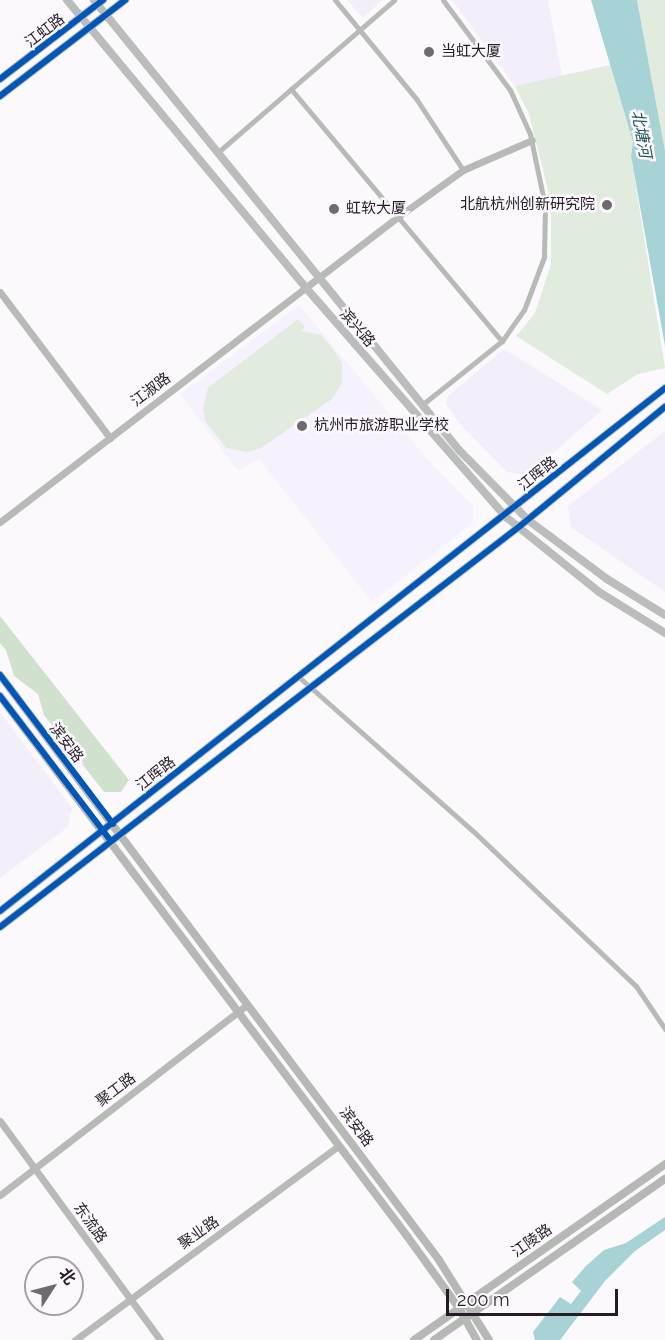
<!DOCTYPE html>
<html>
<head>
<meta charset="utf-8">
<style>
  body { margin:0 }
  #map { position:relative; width:665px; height:1340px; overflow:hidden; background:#fbf9fc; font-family:Raleway,"Noto Sans SC",sans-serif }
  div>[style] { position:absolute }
  .commercial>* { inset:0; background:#f3eef9 }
  .education>* { inset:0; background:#f5f2fe }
  .green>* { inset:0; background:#e1ecdf }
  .forest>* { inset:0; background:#d0e2ce }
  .water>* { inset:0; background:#a8d3d6 }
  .minor>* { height:5px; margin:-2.5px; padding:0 2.5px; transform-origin:2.5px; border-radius:2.5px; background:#b8bab7 }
  .tertiary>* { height:7px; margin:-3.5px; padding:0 3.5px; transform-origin:3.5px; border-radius:3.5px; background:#b8bab7 }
  .secondary>* { height:8px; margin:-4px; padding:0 4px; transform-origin:4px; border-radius:4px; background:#b6b8b6 }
  .primary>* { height:8px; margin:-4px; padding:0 4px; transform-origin:4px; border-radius:4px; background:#babdbb }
  .cycleway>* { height:6px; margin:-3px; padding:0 3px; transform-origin:3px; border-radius:3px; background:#0057b8 }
  .dots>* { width:16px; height:16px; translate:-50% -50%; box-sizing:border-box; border:3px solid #fcf8fd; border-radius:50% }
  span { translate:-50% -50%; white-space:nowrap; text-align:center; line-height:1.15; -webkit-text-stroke:5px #fcf8fd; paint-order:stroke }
  .street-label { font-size:15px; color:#241d25 }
  .poi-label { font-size:15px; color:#241d25 }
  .left { translate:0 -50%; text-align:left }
  .right { translate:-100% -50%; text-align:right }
  .water-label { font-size:16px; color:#1f5658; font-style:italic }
  .north { position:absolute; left:24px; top:1256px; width:60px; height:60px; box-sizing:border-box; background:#fcf8fd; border:2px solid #a6a0a7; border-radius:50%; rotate:54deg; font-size:16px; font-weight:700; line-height:24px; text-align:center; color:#241d25 }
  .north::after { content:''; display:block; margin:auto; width:21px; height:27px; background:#6f6a70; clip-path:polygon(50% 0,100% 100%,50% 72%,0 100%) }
  .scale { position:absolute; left:446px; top:1289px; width:172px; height:27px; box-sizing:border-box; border:3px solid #241d25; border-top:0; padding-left:8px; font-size:18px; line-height:21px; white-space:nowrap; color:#241d25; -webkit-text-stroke:4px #fcf8fd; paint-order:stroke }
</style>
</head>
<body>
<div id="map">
  <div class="commercial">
    <div style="clip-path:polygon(347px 0,382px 0,363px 18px)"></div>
    <div style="clip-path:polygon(452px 0,548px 0,562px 76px,515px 86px)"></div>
    <div style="clip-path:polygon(504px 349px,602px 410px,528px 475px,507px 472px,460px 424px,446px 404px,448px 396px)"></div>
    <div style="clip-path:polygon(665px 431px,665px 592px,571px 527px,568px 506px)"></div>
    <div style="clip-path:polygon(0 712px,72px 808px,68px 827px,0 878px)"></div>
  </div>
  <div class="education">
    <div style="clip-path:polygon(299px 305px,428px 460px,473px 506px,473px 523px,372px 602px,259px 459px,238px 471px,180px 394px)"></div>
  </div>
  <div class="green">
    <div style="clip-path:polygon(637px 0,665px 0,665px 151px)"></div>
    <div style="clip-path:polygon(610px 65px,633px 142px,631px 156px,665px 368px,638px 374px,607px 394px,516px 336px,535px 313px,551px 264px,551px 202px,529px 114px,515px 86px)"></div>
    <div style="clip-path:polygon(298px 319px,305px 327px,301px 331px,321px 335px,334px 350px,342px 363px,342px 383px,332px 399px,261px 448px,247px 452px,226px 448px,205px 421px,203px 408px,208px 388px)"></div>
  </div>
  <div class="forest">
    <div style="clip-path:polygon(0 616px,129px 780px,121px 792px,104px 792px,44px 715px,38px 694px,14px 676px,6px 650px,0 643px)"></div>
  </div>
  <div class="water">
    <div style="clip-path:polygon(591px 0,637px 0,665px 151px,665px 346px,631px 156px,633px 142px)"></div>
    <div style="clip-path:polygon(665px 1217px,665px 1230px,635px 1251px,605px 1281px,560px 1340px,535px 1340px,533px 1332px,560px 1297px,571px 1304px,581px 1291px,572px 1282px,586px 1266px,604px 1250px,626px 1243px)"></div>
  </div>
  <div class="minor">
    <div style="left:335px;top:0;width:129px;rotate:50.6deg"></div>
    <div style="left:417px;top:100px;width:84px;rotate:56.7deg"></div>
    <div style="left:291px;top:89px;width:329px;rotate:50.1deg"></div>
    <div style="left:217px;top:153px;width:234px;rotate:-40.8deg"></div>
    <div style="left:423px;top:404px;width:101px;rotate:-38.6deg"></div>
    <div style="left:502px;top:341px;width:38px;rotate:-55deg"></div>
    <div style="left:524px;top:310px;width:57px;rotate:-69.3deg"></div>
    <div style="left:544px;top:257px;width:51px;rotate:-88.9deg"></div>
    <div style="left:545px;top:206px;width:74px;rotate:-101.8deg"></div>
    <div style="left:530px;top:134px;width:48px;rotate:-114.4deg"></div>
    <div style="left:510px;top:90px;width:112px;rotate:-126.7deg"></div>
    <div style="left:300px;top:678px;width:231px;rotate:41.5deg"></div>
    <div style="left:473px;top:831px;width:225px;rotate:43.6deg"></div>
    <div style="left:636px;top:986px;width:52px;rotate:56deg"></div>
  </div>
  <div class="tertiary">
    <div style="left:0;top:292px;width:183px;rotate:53deg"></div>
    <div style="left:0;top:522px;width:503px;rotate:-37.49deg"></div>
    <div style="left:399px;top:216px;width:79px;rotate:-35.7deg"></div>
    <div style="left:463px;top:170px;width:75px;rotate:-23.5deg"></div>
    <div style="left:0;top:1121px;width:271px;rotate:53.8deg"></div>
    <div style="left:0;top:1195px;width:312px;rotate:-37.6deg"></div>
    <div style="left:75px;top:1340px;width:327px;rotate:-36.4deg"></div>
  </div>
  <div class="secondary">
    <div style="left:0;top:79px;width:130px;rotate:-37.5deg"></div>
    <div style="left:0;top:96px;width:158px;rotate:-37.5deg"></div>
    <div style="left:0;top:675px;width:731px;rotate:53.11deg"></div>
    <div style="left:439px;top:1260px;width:94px;rotate:58deg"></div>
    <div style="left:0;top:696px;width:676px;rotate:52.99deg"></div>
    <div style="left:407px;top:1236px;width:89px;rotate:54.2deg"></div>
    <div style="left:459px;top:1308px;width:37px;rotate:61deg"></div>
    <div style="left:414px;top:1340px;width:307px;rotate:-35deg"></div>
    <div style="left:434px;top:1340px;width:282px;rotate:-34.9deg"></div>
  </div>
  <div class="primary">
    <div style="left:67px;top:0;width:376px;rotate:50.3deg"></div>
    <div style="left:307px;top:289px;width:303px;rotate:48.9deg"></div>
    <div style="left:506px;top:517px;width:119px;rotate:38.9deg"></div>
    <div style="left:599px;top:592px;width:78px;rotate:31.8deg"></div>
    <div style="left:94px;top:0;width:579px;rotate:50.95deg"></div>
    <div style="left:459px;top:450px;width:98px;rotate:45.4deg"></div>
    <div style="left:528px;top:520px;width:99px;rotate:36.8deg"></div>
    <div style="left:607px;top:579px;width:68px;rotate:31.8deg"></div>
    <div style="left:0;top:911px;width:846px;rotate:-38.18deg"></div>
    <div style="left:0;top:927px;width:657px;rotate:-37.64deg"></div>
    <div style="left:520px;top:526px;width:188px;rotate:-39.4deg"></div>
  </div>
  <div class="cycleway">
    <div style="left:0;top:79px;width:130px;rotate:-37.5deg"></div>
    <div style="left:0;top:96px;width:158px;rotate:-37.5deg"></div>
    <div style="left:0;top:675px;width:187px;rotate:52.8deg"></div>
    <div style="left:0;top:696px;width:181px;rotate:52.6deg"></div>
    <div style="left:0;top:911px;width:846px;rotate:-38.18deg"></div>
    <div style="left:0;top:927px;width:657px;rotate:-37.64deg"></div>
    <div style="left:520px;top:526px;width:188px;rotate:-39.4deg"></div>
  </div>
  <div class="dots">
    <div style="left:429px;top:52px;background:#6f6a70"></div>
    <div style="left:607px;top:205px;background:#6f6a70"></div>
    <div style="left:334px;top:209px;background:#6f6a70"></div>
    <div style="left:302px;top:426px;background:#6f6a70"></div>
  </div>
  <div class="street-label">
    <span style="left:45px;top:31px;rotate:-37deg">江虹路</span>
    <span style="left:357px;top:328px;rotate:49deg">滨兴路</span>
    <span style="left:151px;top:390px;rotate:-37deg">江淑路</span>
    <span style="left:538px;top:474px;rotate:-38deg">江晖路</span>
    <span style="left:66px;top:743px;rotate:53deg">滨安路</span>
    <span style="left:156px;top:774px;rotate:-38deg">江晖路</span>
    <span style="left:116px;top:1090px;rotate:-37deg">聚工路</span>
    <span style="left:356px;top:1127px;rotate:53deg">滨安路</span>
    <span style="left:90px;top:1223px;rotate:54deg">东流路</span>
    <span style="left:199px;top:1233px;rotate:-35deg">聚业路</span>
    <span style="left:532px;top:1241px;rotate:-35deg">江陵路</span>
  </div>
  <div class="poi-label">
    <span class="left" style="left:441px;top:52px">当虹大厦</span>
    <span class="right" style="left:595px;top:205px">北航杭州创新研究院</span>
    <span class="left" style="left:346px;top:209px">虹软大厦</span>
    <span class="left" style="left:314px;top:426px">杭州市旅游职业学校</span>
  </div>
  <div class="water-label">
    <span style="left:641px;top:134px;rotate:80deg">北塘河</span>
  </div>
  <div class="north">北</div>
  <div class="scale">200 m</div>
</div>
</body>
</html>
